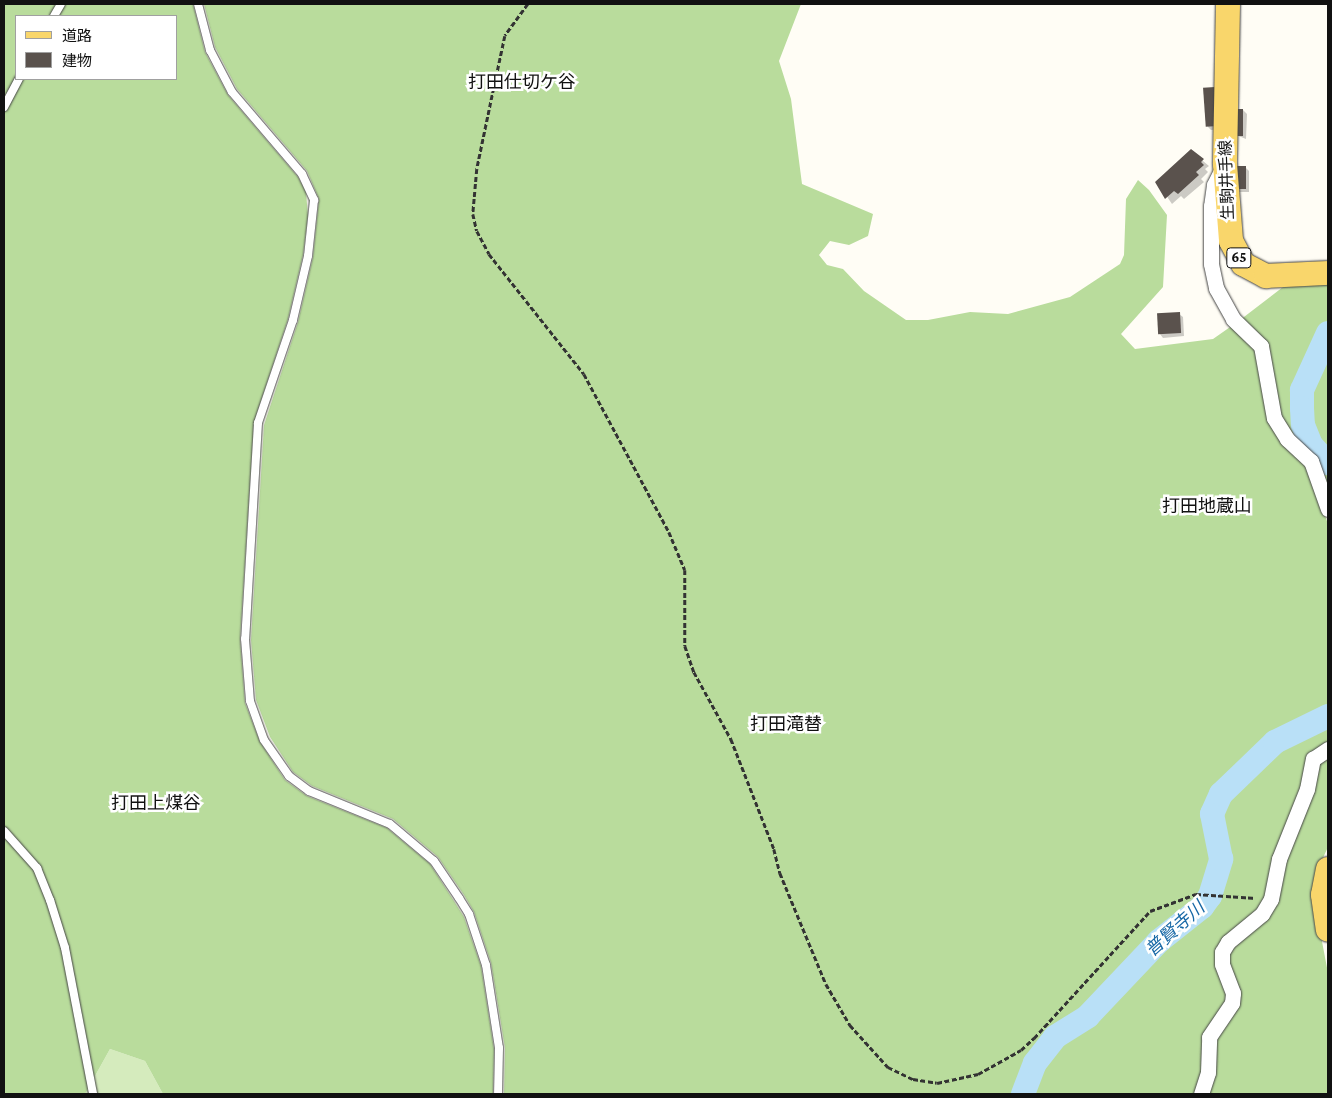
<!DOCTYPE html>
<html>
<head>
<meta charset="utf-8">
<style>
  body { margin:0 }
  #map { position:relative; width:1332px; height:1098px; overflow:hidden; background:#fffdf5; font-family:"Crimson Pro","Noto Sans JP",serif }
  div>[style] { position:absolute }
  .green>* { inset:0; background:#d5ebbd }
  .forest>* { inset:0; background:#b9dc9c }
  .shadow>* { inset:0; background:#0003 }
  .river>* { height:24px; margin:-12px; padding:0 12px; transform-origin:12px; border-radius:12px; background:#b9e0f7 }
  .building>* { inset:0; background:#5a524d; transform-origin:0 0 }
  .path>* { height:2.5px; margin-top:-1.25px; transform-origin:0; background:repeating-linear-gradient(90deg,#333 0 5px,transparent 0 7.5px) }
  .roads { filter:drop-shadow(0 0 1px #444) drop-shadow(0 0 1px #444) }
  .service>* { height:8px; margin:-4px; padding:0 4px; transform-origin:4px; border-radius:4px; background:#fff }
  .minor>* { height:15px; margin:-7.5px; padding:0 7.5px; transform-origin:7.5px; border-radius:7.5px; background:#fff }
  .primary>* { height:24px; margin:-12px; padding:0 12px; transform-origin:12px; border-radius:12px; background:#f9d66b }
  span { translate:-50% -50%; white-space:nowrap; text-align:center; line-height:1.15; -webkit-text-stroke:5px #fff; paint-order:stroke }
  .shield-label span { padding:1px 4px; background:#fff; border:1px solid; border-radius:4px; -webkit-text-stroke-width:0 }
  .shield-label { font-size:15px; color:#111; font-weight:700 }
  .street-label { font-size:16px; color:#111 }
  .neighbourhood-label { font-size:18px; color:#111 }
  .water-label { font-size:18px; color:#1768a6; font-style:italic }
  .frame { position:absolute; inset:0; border:5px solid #111; pointer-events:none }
  .legend { position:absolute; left:15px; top:15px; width:162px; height:65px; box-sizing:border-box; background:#fff; border:1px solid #a0a0a0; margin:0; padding:6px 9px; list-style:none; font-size:15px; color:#111 }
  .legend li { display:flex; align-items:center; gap:10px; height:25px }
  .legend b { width:25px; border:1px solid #a0a0a0 }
</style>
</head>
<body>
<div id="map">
  <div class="green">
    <div style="clip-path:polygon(110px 1049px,145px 1061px,163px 1094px,85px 1094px)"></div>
  </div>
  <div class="forest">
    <div style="clip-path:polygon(evenodd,4px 4px,193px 4px,205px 52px,228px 95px,298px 177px,306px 192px,308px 216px,303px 255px,288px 319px,254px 422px,240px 639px,245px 703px,260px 742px,285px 780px,307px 796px,387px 828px,430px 864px,454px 901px,464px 917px,481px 966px,494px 1049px,493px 1094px,163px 1094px,145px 1061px,110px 1049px,85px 1094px,4px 1094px,4px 4px,16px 16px,176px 16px,176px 79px,16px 79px,16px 16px)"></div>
    <div style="clip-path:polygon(204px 4px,801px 4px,779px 61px,791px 99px,802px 184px,873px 214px,868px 236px,849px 245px,830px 241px,819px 255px,827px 265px,843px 269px,864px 291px,906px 320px,928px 320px,970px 312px,1008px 314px,1070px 297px,1120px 264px,1124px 255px,1126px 199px,1138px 180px,1149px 190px,1167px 215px,1163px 287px,1121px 334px,1135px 349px,1213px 339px,1233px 325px,1254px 344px,1269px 419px,1307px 464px,1328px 524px,1328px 743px,1305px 773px,1266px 898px,1258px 911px,1224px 938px,1228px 993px,1196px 1094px,504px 1094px,505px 1048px,491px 963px,474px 912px,464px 895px,438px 857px,393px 819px,312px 786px,293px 772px,270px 737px,256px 700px,251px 640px,264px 425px,298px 322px,313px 257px,319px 199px,307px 171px,237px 89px,215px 47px)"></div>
    <div style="clip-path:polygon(1328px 282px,1328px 497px,1281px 423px,1271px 379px,1240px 320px,1283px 287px)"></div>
    <div style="clip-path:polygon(1328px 754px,1328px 847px,1322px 860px,1320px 931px,1328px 973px,1328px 1094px,1205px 1094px,1213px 1038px,1236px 1004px,1225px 958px,1277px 885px,1317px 761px)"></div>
  </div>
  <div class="shadow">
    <div style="clip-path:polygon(1215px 88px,1221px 129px,1211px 130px,1208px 127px)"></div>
    <div style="clip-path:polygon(1243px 110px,1247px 114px,1246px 139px,1236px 135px)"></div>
    <div style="clip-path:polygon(1191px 151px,1209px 166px,1205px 169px,1208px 172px,1201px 179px,1204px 182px,1184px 199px,1181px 196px,1172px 204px,1157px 182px)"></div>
    <div style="clip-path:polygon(1245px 167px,1249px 171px,1249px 192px,1239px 192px,1235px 189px)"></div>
    <div style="clip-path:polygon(1179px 314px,1183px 317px,1184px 336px,1163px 338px,1160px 334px)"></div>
  </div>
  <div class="river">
    <div style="left:1328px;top:333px;width:63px;rotate:114.5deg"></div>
    <div style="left:1302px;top:390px;width:18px;rotate:90deg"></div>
    <div style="left:1302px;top:408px;width:17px;rotate:87deg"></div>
    <div style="left:1303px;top:425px;width:22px;rotate:68deg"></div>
    <div style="left:1311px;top:445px;width:25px;rotate:47deg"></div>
    <div style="left:1023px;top:1094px;width:33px;rotate:-69deg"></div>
    <div style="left:1035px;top:1063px;width:33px;rotate:-52deg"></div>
    <div style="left:1055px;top:1037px;width:39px;rotate:-32deg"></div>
    <div style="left:1088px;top:1016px;width:103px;rotate:-46.6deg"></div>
    <div style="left:1159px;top:941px;width:55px;rotate:-38.3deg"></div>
    <div style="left:1202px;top:907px;width:14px;rotate:-54deg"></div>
    <div style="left:1210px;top:896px;width:39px;rotate:-73deg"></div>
    <div style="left:1221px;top:859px;width:46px;rotate:-101.3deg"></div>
    <div style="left:1212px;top:814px;width:22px;rotate:-66deg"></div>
    <div style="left:1221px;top:794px;width:75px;rotate:-43.9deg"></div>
    <div style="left:1275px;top:742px;width:59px;rotate:-26.1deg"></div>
  </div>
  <div class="building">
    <div style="left:1215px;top:87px;width:39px;height:12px;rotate:86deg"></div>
    <div style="left:1236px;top:109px;width:7px;height:27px"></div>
    <div style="clip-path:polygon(1191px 149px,1204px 159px,1201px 162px,1204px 165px,1196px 172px,1199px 175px,1178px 194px,1174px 191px,1165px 199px,1155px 182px)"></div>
    <div style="left:1233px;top:166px;width:13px;height:23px"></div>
    <div style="left:1180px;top:312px;width:21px;height:23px;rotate:87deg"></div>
  </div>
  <div class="path">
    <div style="left:528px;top:4px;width:39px;rotate:126deg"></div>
    <div style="left:505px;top:36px;width:38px;rotate:102deg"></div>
    <div style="left:497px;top:73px;width:98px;rotate:101.8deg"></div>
    <div style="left:477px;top:169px;width:45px;rotate:95.1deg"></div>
    <div style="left:473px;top:214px;width:17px;rotate:77deg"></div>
    <div style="left:477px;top:231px;width:26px;rotate:62deg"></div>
    <div style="left:489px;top:254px;width:153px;rotate:51.6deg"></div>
    <div style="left:584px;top:374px;width:179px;rotate:61.7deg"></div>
    <div style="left:669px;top:532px;width:41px;rotate:67.2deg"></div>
    <div style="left:685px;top:570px;width:76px;rotate:90deg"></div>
    <div style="left:685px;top:646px;width:28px;rotate:71deg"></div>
    <div style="left:694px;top:672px;width:77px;rotate:61.1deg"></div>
    <div style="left:731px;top:739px;width:118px;rotate:68.6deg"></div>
    <div style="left:774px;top:849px;width:25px;rotate:76deg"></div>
    <div style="left:780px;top:873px;width:120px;rotate:67.5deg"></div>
    <div style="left:826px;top:984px;width:48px;rotate:59.7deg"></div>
    <div style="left:850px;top:1025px;width:57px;rotate:47.9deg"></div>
    <div style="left:888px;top:1067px;width:28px;rotate:26deg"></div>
    <div style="left:913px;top:1079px;width:24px;rotate:9deg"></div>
    <div style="left:937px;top:1083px;width:42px;rotate:-12.4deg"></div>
    <div style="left:978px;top:1074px;width:49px;rotate:-29.2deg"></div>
    <div style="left:1021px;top:1050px;width:18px;rotate:-43deg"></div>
    <div style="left:1034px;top:1038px;width:172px;rotate:-47.6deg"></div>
    <div style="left:1150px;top:911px;width:49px;rotate:-20.3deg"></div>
    <div style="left:1196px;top:894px;width:60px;rotate:3.8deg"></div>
  </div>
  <div class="roads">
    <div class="service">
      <div style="left:198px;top:4px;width:48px;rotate:75.4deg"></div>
      <div style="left:210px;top:50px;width:47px;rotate:62.4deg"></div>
      <div style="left:232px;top:92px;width:108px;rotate:49.5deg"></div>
      <div style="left:302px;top:174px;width:29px;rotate:65deg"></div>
      <div style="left:314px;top:200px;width:56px;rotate:96.1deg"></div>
      <div style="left:308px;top:256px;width:66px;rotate:103.2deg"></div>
      <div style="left:293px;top:320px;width:109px;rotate:108.8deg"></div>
      <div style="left:258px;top:423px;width:216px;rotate:93.4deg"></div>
      <div style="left:245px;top:639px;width:62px;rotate:85.4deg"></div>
      <div style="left:250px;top:701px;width:41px;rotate:70.3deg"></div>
      <div style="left:264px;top:740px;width:44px;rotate:55.2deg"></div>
      <div style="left:289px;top:776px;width:25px;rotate:37deg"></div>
      <div style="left:309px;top:791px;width:87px;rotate:22.2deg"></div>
      <div style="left:390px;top:824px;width:57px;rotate:40.1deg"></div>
      <div style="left:434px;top:861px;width:45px;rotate:56deg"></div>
      <div style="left:459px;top:898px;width:19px;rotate:58deg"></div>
      <div style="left:469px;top:914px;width:54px;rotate:71.6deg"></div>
      <div style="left:486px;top:965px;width:84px;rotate:81.1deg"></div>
      <div style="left:499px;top:1048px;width:46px;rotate:91.2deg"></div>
      <div style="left:54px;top:16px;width:14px;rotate:-60deg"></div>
      <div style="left:4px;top:107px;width:32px;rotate:-62deg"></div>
      <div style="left:4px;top:831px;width:50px;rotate:48.3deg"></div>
      <div style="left:37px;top:868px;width:35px;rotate:68deg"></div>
      <div style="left:50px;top:900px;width:50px;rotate:72.6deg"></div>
      <div style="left:65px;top:948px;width:149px;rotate:79.1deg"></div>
    </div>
    <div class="minor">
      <div style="left:1223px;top:167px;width:20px;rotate:117deg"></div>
      <div style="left:1214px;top:185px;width:21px;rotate:98deg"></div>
      <div style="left:1211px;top:206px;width:58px;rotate:90deg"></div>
      <div style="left:1211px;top:264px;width:25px;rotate:78deg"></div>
      <div style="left:1216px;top:288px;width:35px;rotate:61deg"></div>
      <div style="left:1233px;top:319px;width:39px;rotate:44deg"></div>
      <div style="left:1261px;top:346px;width:73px;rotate:79.8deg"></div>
      <div style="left:1274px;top:418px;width:25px;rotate:58deg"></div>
      <div style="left:1287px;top:439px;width:33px;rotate:43deg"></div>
      <div style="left:1311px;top:461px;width:51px;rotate:70.5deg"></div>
      <div style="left:1201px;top:1094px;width:23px;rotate:-72deg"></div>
      <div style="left:1208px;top:1072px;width:35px;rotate:-88deg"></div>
      <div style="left:1209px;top:1037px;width:41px;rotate:-55.9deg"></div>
      <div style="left:1232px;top:1003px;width:10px;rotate:-84deg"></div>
      <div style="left:1233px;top:993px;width:31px;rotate:-111deg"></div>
      <div style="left:1222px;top:964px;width:12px;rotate:-90deg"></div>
      <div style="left:1222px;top:952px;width:12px;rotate:-59deg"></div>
      <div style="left:1228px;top:942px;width:44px;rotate:-39.5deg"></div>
      <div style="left:1262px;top:914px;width:17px;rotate:-59deg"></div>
      <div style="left:1271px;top:899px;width:41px;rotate:-78.7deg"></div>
      <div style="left:1279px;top:859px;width:75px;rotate:-68.2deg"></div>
      <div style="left:1307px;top:789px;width:31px;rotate:-79deg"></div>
      <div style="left:1313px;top:759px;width:18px;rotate:-34deg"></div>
    </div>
    <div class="primary">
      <div style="left:1228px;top:4px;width:160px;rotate:91.1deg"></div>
      <div style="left:1225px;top:164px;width:77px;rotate:85.5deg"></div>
      <div style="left:1231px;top:241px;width:26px;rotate:62deg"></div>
      <div style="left:1243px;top:264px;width:26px;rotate:28deg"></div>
      <div style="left:1266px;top:276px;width:62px;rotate:-2.8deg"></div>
      <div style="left:1328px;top:869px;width:26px;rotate:101deg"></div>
      <div style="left:1323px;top:895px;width:35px;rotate:82deg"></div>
    </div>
  </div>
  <div class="shield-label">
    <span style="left:1239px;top:258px">65</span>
  </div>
  <div class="street-label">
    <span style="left:1227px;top:180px;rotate:-92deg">生駒井手線</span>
  </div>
  <div class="neighbourhood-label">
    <span style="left:522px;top:82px">打田仕切ケ谷</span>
    <span style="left:1207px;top:506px">打田地蔵山</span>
    <span style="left:786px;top:724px">打田滝替</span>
    <span style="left:156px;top:803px">打田上煤谷</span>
  </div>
  <div class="water-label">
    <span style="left:1175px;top:929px;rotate:-42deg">普賢寺川</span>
  </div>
  <div class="frame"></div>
  <ul class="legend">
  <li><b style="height:6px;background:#f9d66b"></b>道路</li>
  <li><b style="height:14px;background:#5a524d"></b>建物</li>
  </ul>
</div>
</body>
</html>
